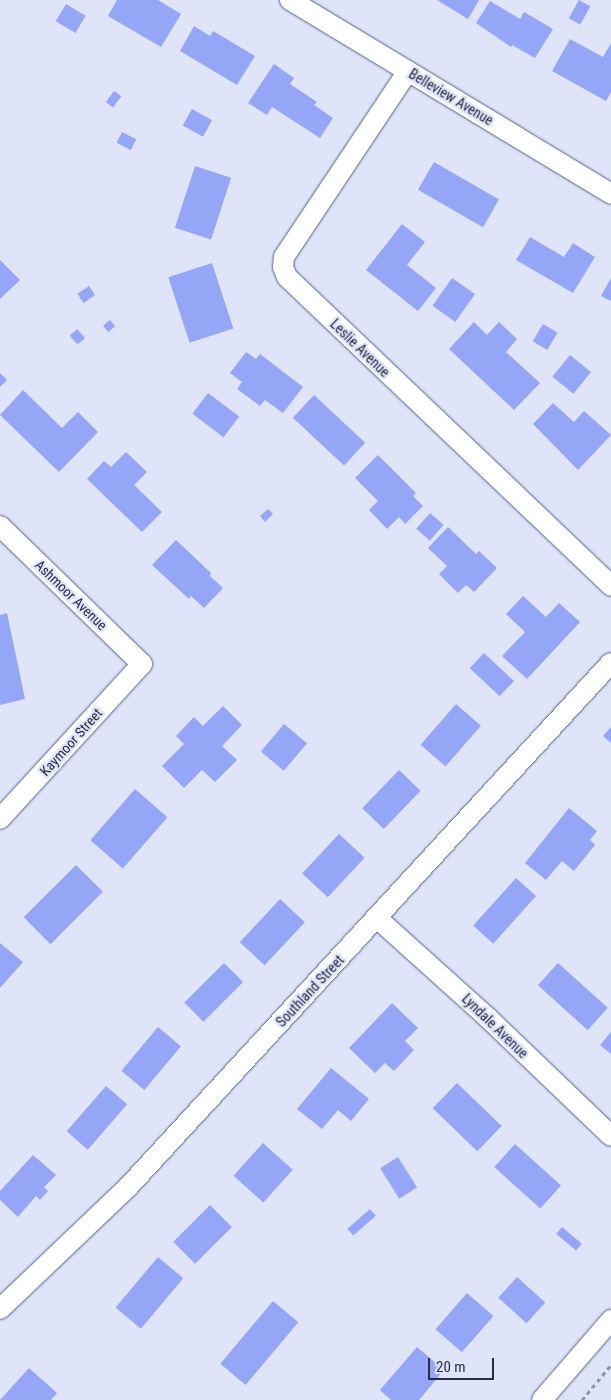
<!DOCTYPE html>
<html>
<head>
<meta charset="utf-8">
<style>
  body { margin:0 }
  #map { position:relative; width:611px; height:1400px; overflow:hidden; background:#dfe4f8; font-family:"Roboto Condensed",sans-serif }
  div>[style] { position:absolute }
  .building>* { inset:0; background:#95a6f7; transform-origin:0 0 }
  .path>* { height:3px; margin-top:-1.5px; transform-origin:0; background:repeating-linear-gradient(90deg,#8e93a7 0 4px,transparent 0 8px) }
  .roads { filter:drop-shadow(0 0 1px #56608c) drop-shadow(0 0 1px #56608c) }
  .street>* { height:20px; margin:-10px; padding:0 10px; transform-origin:10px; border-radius:10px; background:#fff }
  span { translate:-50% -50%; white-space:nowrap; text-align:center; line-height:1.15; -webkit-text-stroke:4.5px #dfe4f8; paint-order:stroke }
  .street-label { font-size:14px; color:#292d41 }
  .scale { position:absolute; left:428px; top:1358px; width:66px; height:22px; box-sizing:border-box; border:2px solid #292d41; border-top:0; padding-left:6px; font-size:15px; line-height:18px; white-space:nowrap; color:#292d41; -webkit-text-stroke:4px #dfe4f8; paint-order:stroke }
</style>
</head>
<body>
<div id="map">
  <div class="building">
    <div style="clip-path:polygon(117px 0,158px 0,181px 14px,161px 47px,108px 16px)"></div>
    <div style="clip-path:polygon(437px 0,479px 0,468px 19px)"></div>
    <div style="left:579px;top:0;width:13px;height:21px;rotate:29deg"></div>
    <div style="clip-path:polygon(490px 1px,520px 19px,524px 12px,553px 29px,535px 58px,512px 45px,511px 47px,476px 23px)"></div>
    <div style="left:66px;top:4px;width:23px;height:20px;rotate:31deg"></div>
    <div style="clip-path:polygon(194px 26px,210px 36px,213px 31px,255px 56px,237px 85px,180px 51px)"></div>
    <div style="clip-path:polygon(570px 39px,603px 57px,611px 43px,611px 92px,606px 101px,552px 71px)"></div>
    <div style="clip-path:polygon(274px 64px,294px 78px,290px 84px,317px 102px,314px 105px,333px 118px,320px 138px,272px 107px,267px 115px,248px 103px)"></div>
    <div style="left:114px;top:91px;width:9px;height:14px;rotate:36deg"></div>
    <div style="left:192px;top:109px;width:23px;height:19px;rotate:29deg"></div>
    <div style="left:122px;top:132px;width:16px;height:12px;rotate:27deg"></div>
    <div style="left:434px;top:162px;width:75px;height:32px;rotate:30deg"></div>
    <div style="left:195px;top:166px;width:38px;height:65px;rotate:18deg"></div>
    <div style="clip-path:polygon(402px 224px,425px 242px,407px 265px,436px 288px,418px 311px,366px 270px)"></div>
    <div style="clip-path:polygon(530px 237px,564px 257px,573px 243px,595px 257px,573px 293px,516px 260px)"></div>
    <div style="clip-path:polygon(0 260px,20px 280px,0 299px)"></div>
    <div style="left:212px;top:263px;width:69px;height:46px;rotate:72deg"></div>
    <div style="left:452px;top:278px;width:28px;height:34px;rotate:35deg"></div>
    <div style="clip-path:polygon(611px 278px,611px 301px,601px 296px)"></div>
    <div style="left:89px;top:286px;width:11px;height:14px;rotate:56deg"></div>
    <div style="left:110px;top:320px;width:8px;height:9px;rotate:50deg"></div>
    <div style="clip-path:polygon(474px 322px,487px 335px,499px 322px,517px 339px,506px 352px,540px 383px,514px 410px,449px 349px)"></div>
    <div style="left:543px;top:324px;width:17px;height:20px;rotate:31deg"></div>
    <div style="left:77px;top:329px;width:12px;height:10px;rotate:48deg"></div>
    <div style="clip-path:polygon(246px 352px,256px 359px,260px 354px,303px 387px,283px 413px,265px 400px,260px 406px,237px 389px,242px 382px,230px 373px)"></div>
    <div style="left:570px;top:355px;width:27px;height:28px;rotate:39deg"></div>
    <div style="clip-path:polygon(0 373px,7px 380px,0 387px)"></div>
    <div style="clip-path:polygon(23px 390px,62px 428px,78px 412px,98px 432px,59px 472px,0 415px)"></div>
    <div style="left:208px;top:393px;width:39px;height:26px;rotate:37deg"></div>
    <div style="left:314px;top:395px;width:70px;height:31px;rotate:43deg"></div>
    <div style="clip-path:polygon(553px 403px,574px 422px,584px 411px,611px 435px,578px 470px,533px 424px)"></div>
    <div style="clip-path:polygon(126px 452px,147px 472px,134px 485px,162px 512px,142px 532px,87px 479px,104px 461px,111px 467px)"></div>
    <div style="clip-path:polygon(378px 455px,416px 493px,413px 496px,423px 506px,405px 524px,399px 517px,387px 529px,369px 510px,378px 501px,355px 478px)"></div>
    <div style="clip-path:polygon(268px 509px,273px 514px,265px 522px,260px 516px)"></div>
    <div style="left:430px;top:513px;width:18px;height:21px;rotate:41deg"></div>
    <div style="clip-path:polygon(448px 527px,476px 554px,479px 551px,497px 568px,474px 592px,466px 585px,458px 593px,439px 574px,447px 566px,428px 548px)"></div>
    <div style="clip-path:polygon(176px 540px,211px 573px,210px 576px,223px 588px,204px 608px,191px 596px,189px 599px,152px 565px)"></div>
    <div style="clip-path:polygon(523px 596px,546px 617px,559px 603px,580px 622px,527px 679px,502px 656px,525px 632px,506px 614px)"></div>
    <div style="clip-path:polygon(7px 613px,25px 699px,0 705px,0 615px)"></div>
    <div style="left:484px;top:653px;width:41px;height:21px;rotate:43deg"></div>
    <div style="left:456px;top:704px;width:33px;height:54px;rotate:41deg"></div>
    <div style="clip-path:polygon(223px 706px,242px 725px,222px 746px,237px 760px,215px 782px,202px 770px,184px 788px,162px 766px,184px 744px,176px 736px,194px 717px,203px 726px)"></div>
    <div style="left:284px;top:724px;width:30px;height:36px;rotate:40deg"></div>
    <div style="clip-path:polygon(611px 727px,611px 743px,603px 736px)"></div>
    <div style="left:399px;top:770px;width:30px;height:53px;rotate:44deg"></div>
    <div style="left:135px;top:789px;width:43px;height:68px;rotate:41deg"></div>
    <div style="clip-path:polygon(569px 808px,597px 831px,590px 840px,595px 845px,574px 871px,562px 861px,546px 880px,525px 863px)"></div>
    <div style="left:339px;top:834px;width:35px;height:54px;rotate:43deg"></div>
    <div style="left:76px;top:865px;width:38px;height:74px;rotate:45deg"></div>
    <div style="left:516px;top:878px;width:27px;height:64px;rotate:42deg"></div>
    <div style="left:280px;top:899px;width:34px;height:59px;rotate:43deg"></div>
    <div style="clip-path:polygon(0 943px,23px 962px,0 988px)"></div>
    <div style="left:224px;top:963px;width:27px;height:56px;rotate:45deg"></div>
    <div style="left:558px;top:963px;width:67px;height:30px;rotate:42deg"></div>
    <div style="clip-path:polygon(392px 1003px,418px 1028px,405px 1041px,414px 1050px,394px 1071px,385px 1063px,375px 1073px,349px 1048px)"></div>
    <div style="left:158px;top:1027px;width:30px;height:57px;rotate:40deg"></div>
    <div style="clip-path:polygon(611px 1032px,611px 1054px,600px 1045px)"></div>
    <div style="clip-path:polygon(331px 1068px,369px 1099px,351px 1121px,338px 1110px,322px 1129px,297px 1109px)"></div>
    <div style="left:457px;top:1083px;width:62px;height:35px;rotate:44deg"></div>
    <div style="left:106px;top:1086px;width:28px;height:60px;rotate:41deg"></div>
    <div style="left:263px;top:1143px;width:40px;height:44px;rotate:42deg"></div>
    <div style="left:515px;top:1144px;width:62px;height:31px;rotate:42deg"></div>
    <div style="clip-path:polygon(33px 1155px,56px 1175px,44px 1187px,48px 1191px,40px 1200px,36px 1196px,18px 1217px,0 1200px,0 1191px)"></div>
    <div style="left:398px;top:1157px;width:36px;height:21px;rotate:58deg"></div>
    <div style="left:210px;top:1205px;width:31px;height:52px;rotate:45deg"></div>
    <div style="left:370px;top:1209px;width:9px;height:30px;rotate:49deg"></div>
    <div style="left:562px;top:1227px;width:26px;height:9px;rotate:40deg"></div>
    <div style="left:158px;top:1257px;width:33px;height:66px;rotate:40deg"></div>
    <div style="left:517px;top:1277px;width:38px;height:28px;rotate:42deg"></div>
    <div style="left:467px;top:1293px;width:35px;height:48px;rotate:41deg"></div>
    <div style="left:273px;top:1301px;width:33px;height:82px;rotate:40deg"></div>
    <div style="clip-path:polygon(417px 1347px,444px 1370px,419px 1400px,391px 1400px,380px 1390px)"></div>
    <div style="clip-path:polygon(29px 1368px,57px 1393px,51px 1400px,0 1400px)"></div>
  </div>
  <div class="path">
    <div style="left:582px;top:1400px;width:45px;rotate:-50.4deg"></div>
  </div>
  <div class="roads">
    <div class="street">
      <div style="left:290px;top:0;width:375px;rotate:31.1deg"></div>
      <div style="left:408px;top:71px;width:224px;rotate:123.7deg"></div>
      <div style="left:284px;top:257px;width:10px;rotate:96deg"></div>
      <div style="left:283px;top:267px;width:11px;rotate:68deg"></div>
      <div style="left:287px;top:277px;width:448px;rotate:43.6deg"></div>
      <div style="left:0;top:526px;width:198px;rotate:44.2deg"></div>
      <div style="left:142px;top:664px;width:210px;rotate:132.5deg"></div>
      <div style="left:377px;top:918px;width:149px;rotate:42deg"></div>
      <div style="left:488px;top:1018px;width:170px;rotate:43.8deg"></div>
      <div style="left:0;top:1309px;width:178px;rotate:-43.6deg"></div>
      <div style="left:129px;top:1186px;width:711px;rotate:-47.34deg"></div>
      <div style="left:542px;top:1400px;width:106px;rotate:-49.2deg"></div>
    </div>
  </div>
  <div class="street-label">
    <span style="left:451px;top:97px;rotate:31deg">Belleview Avenue</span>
    <span style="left:360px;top:348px;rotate:44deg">Leslie Avenue</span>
    <span style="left:71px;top:595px;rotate:44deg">Ashmoor Avenue</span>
    <span style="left:71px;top:742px;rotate:-48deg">Kaymoor Street</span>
    <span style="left:310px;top:991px;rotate:-47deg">Southland Street</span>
    <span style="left:495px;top:1026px;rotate:44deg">Lyndale Avenue</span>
  </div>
  <div class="scale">20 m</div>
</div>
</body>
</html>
